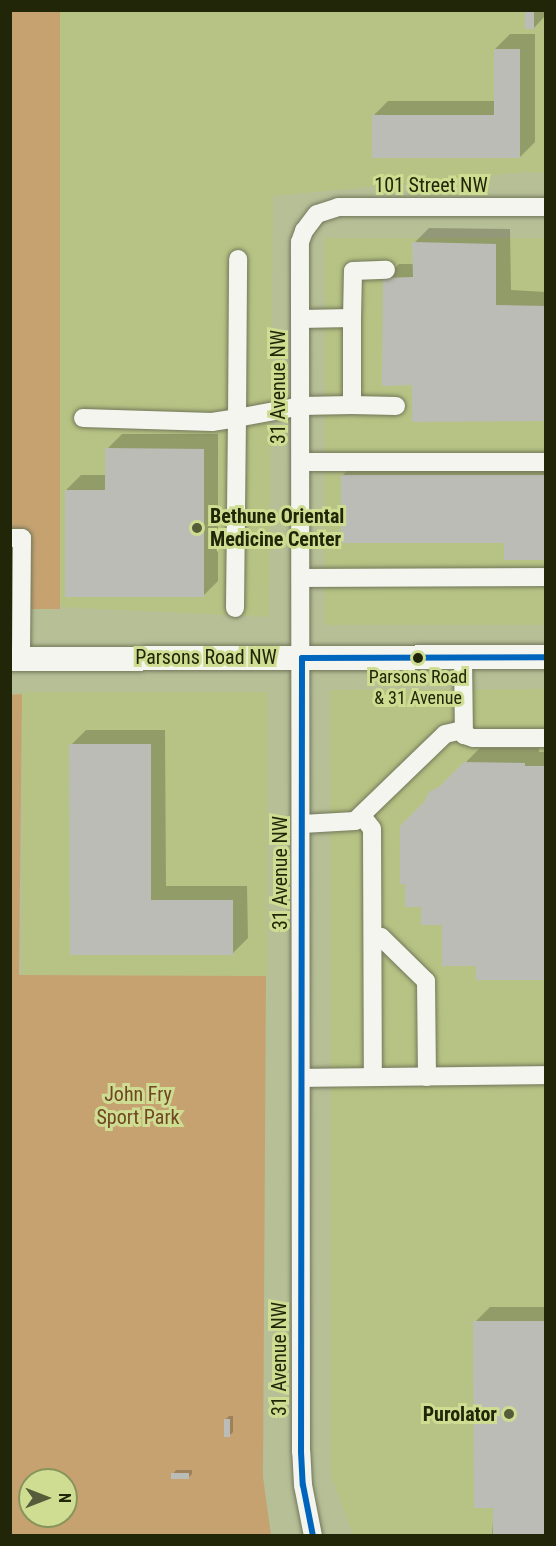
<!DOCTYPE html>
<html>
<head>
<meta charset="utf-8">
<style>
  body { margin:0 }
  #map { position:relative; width:556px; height:1546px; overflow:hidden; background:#b7bf97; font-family:"Roboto Condensed",sans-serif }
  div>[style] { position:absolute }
  .built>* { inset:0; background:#b7c384; transform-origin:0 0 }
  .green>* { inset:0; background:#c6a271; transform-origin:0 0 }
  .shadow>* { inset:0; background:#0003 }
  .building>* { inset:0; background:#bcbcb7; transform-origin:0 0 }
  .roads { filter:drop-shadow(0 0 2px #72775a) drop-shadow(0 0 2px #72775a) }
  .minor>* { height:18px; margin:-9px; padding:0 9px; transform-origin:9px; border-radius:9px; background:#f4f5ef }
  .major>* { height:24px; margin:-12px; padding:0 12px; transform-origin:12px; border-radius:12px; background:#f4f5ef }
  .bus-1>* { height:6px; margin:-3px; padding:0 3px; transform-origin:3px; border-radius:3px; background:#0065bd }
  .dots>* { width:16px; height:16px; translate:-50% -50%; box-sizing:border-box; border:3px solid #cedd92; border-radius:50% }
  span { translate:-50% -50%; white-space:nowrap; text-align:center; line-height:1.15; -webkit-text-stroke:6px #cedd92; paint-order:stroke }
  .bus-label { font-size:18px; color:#212608 }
  .street-label { font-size:20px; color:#212608 }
  .poi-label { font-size:20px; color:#212608; font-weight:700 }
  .left { translate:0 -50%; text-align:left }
  .right { translate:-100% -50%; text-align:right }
  .park-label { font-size:20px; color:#714623 }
  .frame { position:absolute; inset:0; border:12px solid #212608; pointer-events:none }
  .north { position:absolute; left:18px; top:1468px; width:60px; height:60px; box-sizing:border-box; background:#cedd92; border:2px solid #89945b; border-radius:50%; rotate:90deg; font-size:16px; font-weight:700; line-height:24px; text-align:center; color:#212608 }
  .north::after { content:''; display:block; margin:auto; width:21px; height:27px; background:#565c3a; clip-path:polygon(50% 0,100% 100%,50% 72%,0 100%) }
</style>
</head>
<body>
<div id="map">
  <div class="built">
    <div style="clip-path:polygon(60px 11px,545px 11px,545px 173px,527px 172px,273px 196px,269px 617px,60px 607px)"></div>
    <div style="left:545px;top:238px;width:387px;height:220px;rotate:90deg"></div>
    <div style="clip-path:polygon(545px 689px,545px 1535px,353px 1535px,331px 1475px,330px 690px)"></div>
    <div style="left:267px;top:692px;width:284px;height:245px;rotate:90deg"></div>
  </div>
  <div class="green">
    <div style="left:10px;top:11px;width:50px;height:598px"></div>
    <div style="clip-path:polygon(evenodd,22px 694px,19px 975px,266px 976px,263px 1477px,271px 1535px,11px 1536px,10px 695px,22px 694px,30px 1480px,66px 1480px,66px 1516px,30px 1516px,30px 1480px)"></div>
  </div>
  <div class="shadow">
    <div style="clip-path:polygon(527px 10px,546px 10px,545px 16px,534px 28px)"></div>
    <div style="clip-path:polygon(510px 34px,535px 34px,535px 142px,520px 157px,373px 116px,388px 101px,495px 101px,495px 49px)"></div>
    <div style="clip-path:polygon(429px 228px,510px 229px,511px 290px,546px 292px,546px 420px,414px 384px,384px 279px,399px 264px,414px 264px,414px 243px)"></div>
    <div style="clip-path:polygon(122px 434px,218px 434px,218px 581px,203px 596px,66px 490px,81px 475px,107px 475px,107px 449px)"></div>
    <div style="clip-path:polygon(357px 461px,546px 461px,546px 559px,342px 476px)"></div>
    <div style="clip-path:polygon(86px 730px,165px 730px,166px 886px,247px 886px,248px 938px,233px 953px,72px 954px,71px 745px)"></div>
    <div style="clip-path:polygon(480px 748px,539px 748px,539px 752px,546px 752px,546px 979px,477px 965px,443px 924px,423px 906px,402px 826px)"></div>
    <div style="clip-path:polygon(490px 1307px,546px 1307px,546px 1536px,492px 1536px,494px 1507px,475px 1322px)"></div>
    <div style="clip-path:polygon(229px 1416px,233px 1416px,233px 1432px,230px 1435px,226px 1419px)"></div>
    <div style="clip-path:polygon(176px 1470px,192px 1470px,192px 1474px,188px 1478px,173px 1474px)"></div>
  </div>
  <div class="building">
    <div style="left:525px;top:10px;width:9px;height:19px"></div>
    <div style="clip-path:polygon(494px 49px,520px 49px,520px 158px,372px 158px,372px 115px,494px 115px)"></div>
    <div style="clip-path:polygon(412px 242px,496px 244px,496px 305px,546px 306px,546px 421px,412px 422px,412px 385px,382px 386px,383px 278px,413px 277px)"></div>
    <div style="clip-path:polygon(105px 448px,204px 449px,204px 597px,65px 597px,65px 490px,105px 490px)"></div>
    <div style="clip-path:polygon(341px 475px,546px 475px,546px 560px,504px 560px,504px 543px,341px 543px)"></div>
    <div style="clip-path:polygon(69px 744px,151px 744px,151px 900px,233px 900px,233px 955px,70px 955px)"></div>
    <div style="clip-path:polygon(464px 762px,525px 763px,525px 766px,546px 766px,546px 980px,476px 980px,476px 966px,442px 966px,442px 925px,421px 925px,421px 907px,405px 907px,405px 884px,400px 884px,400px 826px,425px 801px,429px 792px,439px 787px)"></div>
    <div style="clip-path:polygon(473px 1321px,546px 1321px,546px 1536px,493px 1536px,493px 1508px,474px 1508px)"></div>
    <div style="left:224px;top:1419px;width:6px;height:18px"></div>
    <div style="left:171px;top:1473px;width:18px;height:6px"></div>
  </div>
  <div class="roads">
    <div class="minor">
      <div style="left:352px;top:318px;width:47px;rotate:-88.8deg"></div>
      <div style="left:353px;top:271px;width:33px;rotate:-2deg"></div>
      <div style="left:352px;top:405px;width:44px;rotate:1.3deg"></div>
      <div style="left:83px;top:418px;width:129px;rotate:1.8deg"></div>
      <div style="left:212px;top:422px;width:25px;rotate:-9deg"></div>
      <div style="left:237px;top:418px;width:159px;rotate:-89.6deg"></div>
      <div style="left:301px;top:462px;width:245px"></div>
      <div style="left:10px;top:538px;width:12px"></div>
      <div style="left:22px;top:538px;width:120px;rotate:90.5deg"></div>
      <div style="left:302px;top:578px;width:244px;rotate:-0.2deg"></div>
      <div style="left:235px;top:608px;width:190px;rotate:-89.4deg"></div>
      <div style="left:237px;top:418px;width:65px;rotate:-10.6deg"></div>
      <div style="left:301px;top:406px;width:51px;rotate:-1.1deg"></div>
      <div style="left:352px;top:405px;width:87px;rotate:-90deg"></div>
      <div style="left:352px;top:318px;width:52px;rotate:178.9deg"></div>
      <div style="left:463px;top:657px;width:78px;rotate:89.3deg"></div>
      <div style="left:464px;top:735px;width:9px;rotate:18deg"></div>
      <div style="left:473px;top:738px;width:73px"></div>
      <div style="left:362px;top:816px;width:16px;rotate:52deg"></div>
      <div style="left:372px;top:829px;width:248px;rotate:89.8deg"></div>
      <div style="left:302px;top:824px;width:53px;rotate:-3.2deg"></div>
      <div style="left:355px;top:821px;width:125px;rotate:-44deg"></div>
      <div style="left:445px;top:734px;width:17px;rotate:-13deg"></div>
      <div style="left:373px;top:936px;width:8px;rotate:7deg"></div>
      <div style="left:381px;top:937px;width:63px;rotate:44.4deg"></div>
      <div style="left:426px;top:981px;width:96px;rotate:89.4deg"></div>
      <div style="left:302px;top:1078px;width:244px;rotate:-0.7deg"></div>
      <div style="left:313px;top:1536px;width:52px;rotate:-101.1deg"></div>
      <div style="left:303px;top:1485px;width:33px;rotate:-93deg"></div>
      <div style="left:301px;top:1452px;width:1210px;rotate:-90.05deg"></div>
      <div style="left:300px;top:242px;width:12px;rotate:-70deg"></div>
      <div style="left:304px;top:231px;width:21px;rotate:-53deg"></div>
      <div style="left:317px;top:214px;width:22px;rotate:-18deg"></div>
      <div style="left:338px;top:207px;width:208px"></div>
    </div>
    <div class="major">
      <div style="left:10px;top:659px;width:536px;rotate:-0.21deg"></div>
    </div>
  </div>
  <div class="bus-1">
    <div style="left:302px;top:658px;width:794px;rotate:90.07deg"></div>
    <div style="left:301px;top:1452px;width:33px;rotate:87deg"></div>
    <div style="left:303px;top:1485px;width:52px;rotate:78.9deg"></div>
    <div style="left:302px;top:658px;width:244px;rotate:-0.2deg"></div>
  </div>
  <div class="dots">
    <div style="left:197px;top:528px;background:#565c3a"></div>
    <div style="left:418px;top:658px;background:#212608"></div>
    <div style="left:509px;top:1414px;background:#565c3a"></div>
  </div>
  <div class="bus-label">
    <span style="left:418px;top:688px">Parsons Road<br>&amp; 31 Avenue</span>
  </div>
  <div class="street-label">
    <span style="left:431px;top:185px">101 Street NW</span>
    <span style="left:278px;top:387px;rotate:-90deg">31 Avenue NW</span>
    <span style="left:206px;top:657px">Parsons Road NW</span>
    <span style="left:280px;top:873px;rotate:-90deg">31 Avenue NW</span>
    <span style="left:279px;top:1359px;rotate:-90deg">31 Avenue NW</span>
  </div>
  <div class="poi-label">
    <span class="left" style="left:210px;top:528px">Bethune Oriental<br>Medicine Center</span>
    <span class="right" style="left:497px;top:1414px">Purolator</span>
  </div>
  <div class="park-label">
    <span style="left:138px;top:1106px">John Fry<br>Sport Park</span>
  </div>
  <div class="frame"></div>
  <div class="north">N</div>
</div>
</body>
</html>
